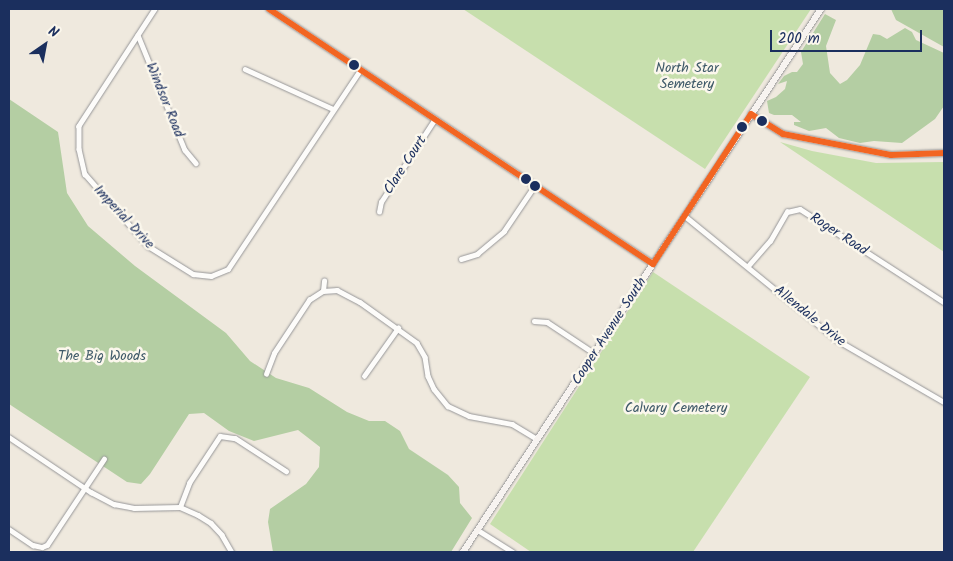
<!DOCTYPE html>
<html>
<head>
<meta charset="utf-8">
<style>
  body { margin:0 }
  #map { position:relative; width:953px; height:561px; overflow:hidden; background:#efe9de; font-family:Kalam,sans-serif }
  div>[style] { position:absolute }
  .green>* { inset:0; background:#c7dfad }
  .forest>* { inset:0; background:#b4cea3 }
  .roads { filter:drop-shadow(0 0 1px #969698) drop-shadow(0 0 1px #969698) }
  .street>* { height:4.5px; margin:-2.25px; padding:0 2.25px; transform-origin:2.25px; border-radius:2.25px; background:#fdfcfa }
  .secondary>* { height:6px; margin:-3px; padding:0 3px; transform-origin:3px; border-radius:3px; background:#f7f3f0 }
  .bus-1>* { height:6px; margin:-3px; padding:0 3px; transform-origin:3px; border-radius:3px; background:#f26522 }
  .dots>* { width:14px; height:14px; translate:-50% -50%; box-sizing:border-box; border:2px solid #fbf7ec; border-radius:50% }
  span { translate:-50% -50%; white-space:nowrap; text-align:center; line-height:1.15; -webkit-text-stroke:5px #fbf7ec; paint-order:stroke }
  .park-label { font-size:14px; color:#3e5968 }
  .street-label { font-size:14px; color:#1b2f5e }
  .frame { position:absolute; inset:0; border:10px solid #1b2f5e; pointer-events:none }
  .north { position:absolute; left:20px; top:20px; width:50px; height:50px; -webkit-text-stroke:4px #fbf7ec; paint-order:stroke; rotate:33deg; font-size:14px; font-weight:700; line-height:20px; text-align:center; color:#1b2f5e }
  .north::after { content:''; display:block; margin:auto; width:18px; height:22px; background:#1b2f5e; clip-path:polygon(50% 0,100% 100%,50% 72%,0 100%) }
  .scale { position:absolute; left:770px; top:30px; width:152px; height:22px; box-sizing:border-box; border:2px solid #1b2f5e; border-top:0; padding-left:6px; font-size:15px; line-height:18px; white-space:nowrap; color:#1b2f5e; -webkit-text-stroke:4px #fbf7ec; paint-order:stroke }
</style>
</head>
<body>
<div id="map">
  <div class="green">
    <div style="clip-path:polygon(463px 9px,811px 9px,705px 169px)"></div>
    <div style="clip-path:polygon(780px 142px,812px 151px,876px 163px,944px 162px,944px 252px)"></div>
    <div style="clip-path:polygon(653px 272px,810px 377px,693px 552px,531px 552px,490px 524px)"></div>
  </div>
  <div class="forest">
    <div style="clip-path:polygon(891px 9px,944px 9px,944px 47px,896px 20px)"></div>
    <div style="clip-path:polygon(825px 14px,836px 20px,826px 46px,830px 73px,840px 84px,847px 80px,860px 65px,873px 34px,880px 35px,887px 39px,905px 28px,912px 32px,916px 40px,944px 53px,944px 106px,935px 119px,902px 143px,874px 141px,860px 143px,839px 138px,826px 128px,809px 131px,794px 125px,794px 122px,801px 122px,792px 115px,774px 115px,769px 113px,767px 101px,776px 97px,785px 89px,787px 81px,778px 84px,784px 76px,792px 72px,797px 72px,803px 64px,801px 52px)"></div>
    <div style="clip-path:polygon(9px 99px,58px 132px,67px 193px,88px 226px,135px 266px,226px 333px,250px 361px,276px 378px,309px 388px,347px 412px,369px 421px,385px 421px,400px 431px,409px 449px,448px 475px,459px 487px,460px 503px,472px 518px,451px 552px,273px 552px,268px 522px,270px 509px,306px 484px,319px 467px,320px 447px,298px 430px,254px 441px,229px 431px,204px 413px,189px 414px,150px 474px,141px 484px,127px 482px,9px 404px)"></div>
  </div>
  <div class="roads">
    <div class="street">
      <div style="left:155px;top:9px;width:140px;rotate:123deg"></div>
      <div style="left:79px;top:126px;width:23px;rotate:90deg"></div>
      <div style="left:79px;top:149px;width:26px;rotate:77deg"></div>
      <div style="left:85px;top:174px;width:96px;rotate:48.8deg"></div>
      <div style="left:148px;top:246px;width:53px;rotate:31.9deg"></div>
      <div style="left:193px;top:274px;width:18px;rotate:6deg"></div>
      <div style="left:211px;top:276px;width:18px;rotate:-22deg"></div>
      <div style="left:228px;top:269px;width:239px;rotate:-56.4deg"></div>
      <div style="left:138px;top:35px;width:124px;rotate:67.8deg"></div>
      <div style="left:185px;top:150px;width:17px;rotate:50deg"></div>
      <div style="left:245px;top:69px;width:97px;rotate:24.4deg"></div>
      <div style="left:379px;top:212px;width:10px;rotate:-79deg"></div>
      <div style="left:381px;top:202px;width:99px;rotate:-57deg"></div>
      <div style="left:685px;top:216px;width:196px;rotate:39.2deg"></div>
      <div style="left:837px;top:340px;width:124px;rotate:30.1deg"></div>
      <div style="left:461px;top:259px;width:17px;rotate:-17deg"></div>
      <div style="left:477px;top:254px;width:35px;rotate:-40deg"></div>
      <div style="left:504px;top:231px;width:55px;rotate:-56deg"></div>
      <div style="left:748px;top:266px;width:33px;rotate:-49deg"></div>
      <div style="left:770px;top:241px;width:34px;rotate:-60deg"></div>
      <div style="left:787px;top:212px;width:13px;rotate:-13deg"></div>
      <div style="left:800px;top:209px;width:171px;rotate:32.9deg"></div>
      <div style="left:323px;top:291px;width:10px;rotate:-84deg"></div>
      <div style="left:534px;top:321px;width:13px;rotate:4deg"></div>
      <div style="left:547px;top:322px;width:56px;rotate:33.4deg"></div>
      <div style="left:266px;top:374px;width:22px;rotate:-69deg"></div>
      <div style="left:274px;top:353px;width:64px;rotate:-56.6deg"></div>
      <div style="left:309px;top:300px;width:17px;rotate:-33deg"></div>
      <div style="left:323px;top:291px;width:14px;rotate:-4deg"></div>
      <div style="left:337px;top:290px;width:26px;rotate:28deg"></div>
      <div style="left:360px;top:302px;width:70px;rotate:35.7deg"></div>
      <div style="left:417px;top:343px;width:16px;rotate:60deg"></div>
      <div style="left:425px;top:357px;width:19px;rotate:81deg"></div>
      <div style="left:428px;top:376px;width:14px;rotate:65deg"></div>
      <div style="left:434px;top:389px;width:22px;rotate:51deg"></div>
      <div style="left:448px;top:406px;width:23px;rotate:25deg"></div>
      <div style="left:469px;top:416px;width:44px;rotate:10.5deg"></div>
      <div style="left:512px;top:424px;width:29px;rotate:31deg"></div>
      <div style="left:364px;top:376px;width:59px;rotate:-54.7deg"></div>
      <div style="left:9px;top:437px;width:99px;rotate:33.9deg"></div>
      <div style="left:91px;top:492px;width:26px;rotate:28deg"></div>
      <div style="left:114px;top:504px;width:20px;rotate:11deg"></div>
      <div style="left:134px;top:508px;width:46px;rotate:-1.2deg"></div>
      <div style="left:180px;top:507px;width:20px;rotate:24deg"></div>
      <div style="left:198px;top:515px;width:15px;rotate:32deg"></div>
      <div style="left:211px;top:523px;width:16px;rotate:47deg"></div>
      <div style="left:222px;top:535px;width:20px;rotate:60deg"></div>
      <div style="left:180px;top:507px;width:26px;rotate:-69deg"></div>
      <div style="left:189px;top:483px;width:56px;rotate:-56.6deg"></div>
      <div style="left:220px;top:436px;width:15px;rotate:8deg"></div>
      <div style="left:235px;top:438px;width:61px;rotate:32.9deg"></div>
      <div style="left:9px;top:529px;width:29px;rotate:34deg"></div>
      <div style="left:33px;top:545px;width:9px;rotate:13deg"></div>
      <div style="left:42px;top:547px;width:5px;rotate:-22deg"></div>
      <div style="left:47px;top:545px;width:103px;rotate:-56.5deg"></div>
      <div style="left:478px;top:530px;width:41px;rotate:32.2deg"></div>
    </div>
    <div class="secondary">
      <div style="left:269px;top:9px;width:461px;rotate:33.6deg"></div>
      <div style="left:751px;top:114px;width:38px;rotate:32deg"></div>
      <div style="left:783px;top:134px;width:110px;rotate:11deg"></div>
      <div style="left:891px;top:155px;width:53px;rotate:-2.2deg"></div>
      <div style="left:463px;top:552px;width:650px;rotate:-56.6deg"></div>
    </div>
  </div>
  <div class="bus-1">
    <div style="left:269px;top:9px;width:461px;rotate:33.6deg"></div>
    <div style="left:653px;top:264px;width:179px;rotate:-56.8deg"></div>
    <div style="left:751px;top:114px;width:38px;rotate:32deg"></div>
    <div style="left:783px;top:134px;width:110px;rotate:11deg"></div>
    <div style="left:891px;top:155px;width:53px;rotate:-2.2deg"></div>
  </div>
  <div class="dots">
    <div style="left:354px;top:65px;background:#1b2f5e"></div>
    <div style="left:762px;top:121px;background:#1b2f5e"></div>
    <div style="left:742px;top:127px;background:#1b2f5e"></div>
    <div style="left:526px;top:179px;background:#1b2f5e"></div>
    <div style="left:535px;top:186px;background:#1b2f5e"></div>
  </div>
  <div class="park-label">
    <span style="left:687px;top:76px">North Star<br>Semetery</span>
    <span style="left:102px;top:356px">The Big Woods</span>
    <span style="left:676px;top:408px">Calvary Cemetery</span>
  </div>
  <div class="street-label">
    <span style="left:165px;top:100px;rotate:68deg">Windsor Road</span>
    <span style="left:405px;top:165px;rotate:-57deg">Clare Court</span>
    <span style="left:124px;top:217px;rotate:47deg">Imperial Drive</span>
    <span style="left:839px;top:234px;rotate:33deg">Roger Road</span>
    <span style="left:810px;top:316px;rotate:39deg">Allendale Drive</span>
    <span style="left:609px;top:331px;rotate:-57deg">Cooper Avenue South</span>
  </div>
  <div class="frame"></div>
  <div class="north">N</div>
  <div class="scale">200 m</div>
</div>
</body>
</html>
